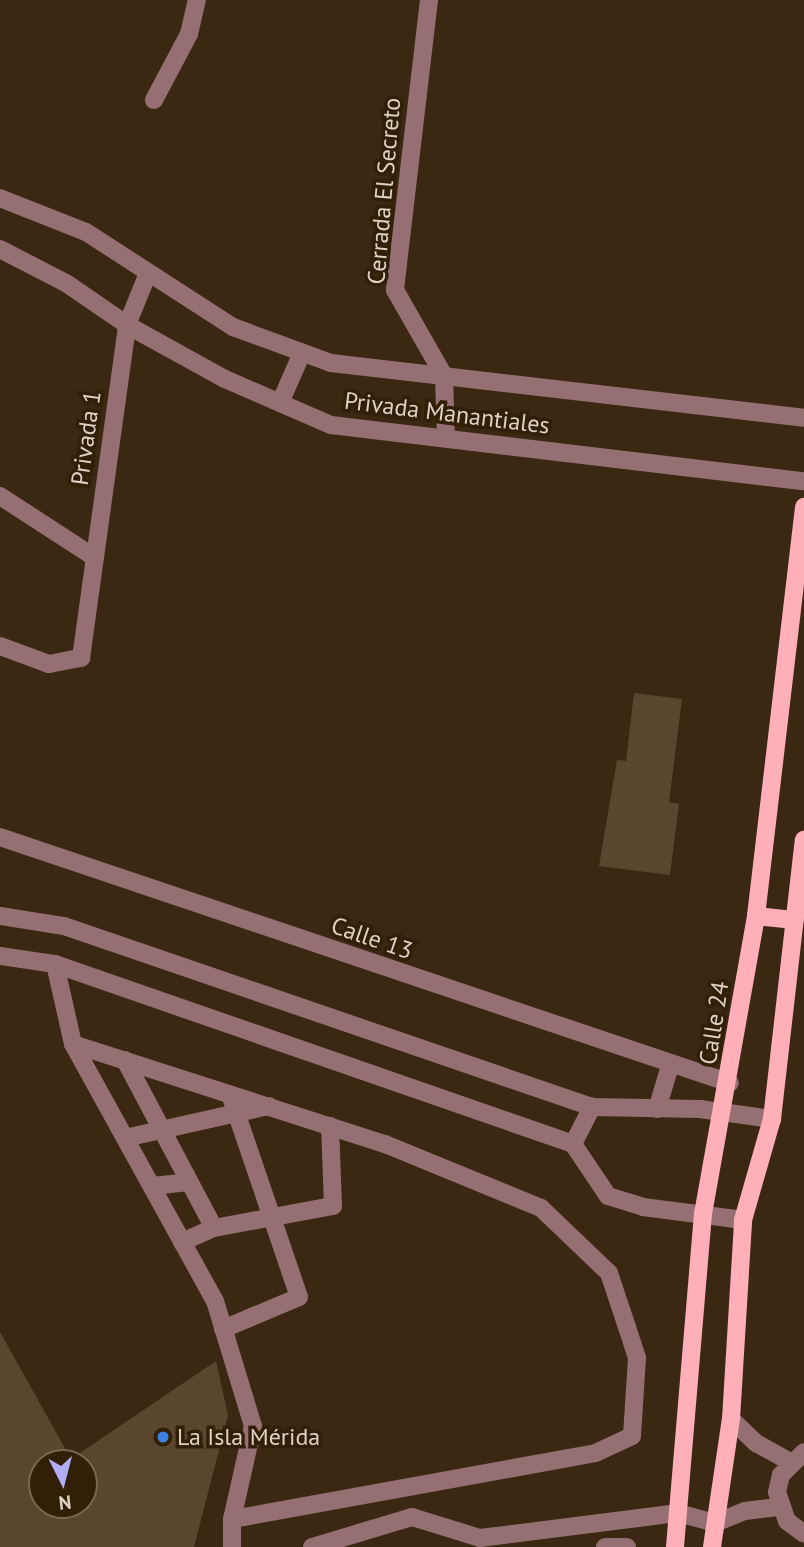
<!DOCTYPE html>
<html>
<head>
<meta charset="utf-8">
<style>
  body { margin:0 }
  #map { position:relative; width:804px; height:1547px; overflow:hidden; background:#3b2812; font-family:"PT Sans",sans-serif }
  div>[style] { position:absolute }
  .building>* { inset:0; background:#5a462e }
  .minor>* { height:18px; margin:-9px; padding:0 9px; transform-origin:9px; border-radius:9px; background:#956f72 }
  .major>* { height:18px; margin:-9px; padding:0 9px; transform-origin:9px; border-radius:9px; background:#ffafb7 }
  .dots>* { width:19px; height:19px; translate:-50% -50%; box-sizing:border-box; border:4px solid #311f07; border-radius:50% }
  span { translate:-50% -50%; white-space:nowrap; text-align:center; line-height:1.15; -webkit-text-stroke:7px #311f07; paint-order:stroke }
  .street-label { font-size:24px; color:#dfd2c5 }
  .poi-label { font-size:24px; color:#dfd2c5 }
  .left { translate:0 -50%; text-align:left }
  .north { position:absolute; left:28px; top:1449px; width:70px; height:70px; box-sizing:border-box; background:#311f07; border:2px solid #776753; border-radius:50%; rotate:174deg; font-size:19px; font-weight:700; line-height:28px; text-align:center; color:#dfd2c5 }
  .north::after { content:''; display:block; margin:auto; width:24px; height:32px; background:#b2adf9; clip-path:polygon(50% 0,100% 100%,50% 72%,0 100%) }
</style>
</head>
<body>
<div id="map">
  <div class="building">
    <div style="clip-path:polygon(634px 693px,682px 699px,669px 802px,679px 804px,670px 875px,599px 866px,617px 760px,626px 761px)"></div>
    <div style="clip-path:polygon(evenodd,0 1332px,71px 1459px,216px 1361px,228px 1415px,194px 1547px,0 1547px,0 1332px,42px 1463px,84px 1463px,84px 1505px,42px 1505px,42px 1463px)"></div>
  </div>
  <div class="minor">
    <div style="left:429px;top:0;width:292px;rotate:96.7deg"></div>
    <div style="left:395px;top:290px;width:99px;rotate:60.3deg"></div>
    <div style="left:444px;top:376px;width:62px;rotate:88.2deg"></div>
    <div style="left:154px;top:100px;width:75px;rotate:-62.1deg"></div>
    <div style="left:189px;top:34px;width:35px;rotate:-77deg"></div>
    <div style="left:0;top:198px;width:92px;rotate:21.6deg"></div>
    <div style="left:86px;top:232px;width:175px;rotate:32.9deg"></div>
    <div style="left:233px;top:327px;width:104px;rotate:20.2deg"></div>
    <div style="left:331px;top:363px;width:476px;rotate:6.6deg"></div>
    <div style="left:0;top:249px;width:74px;rotate:27.3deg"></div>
    <div style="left:66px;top:283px;width:74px;rotate:34.5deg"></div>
    <div style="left:127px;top:325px;width:112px;rotate:28.9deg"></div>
    <div style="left:225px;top:379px;width:116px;rotate:23.5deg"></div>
    <div style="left:331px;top:425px;width:476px;rotate:6.8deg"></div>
    <div style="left:280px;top:403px;width:55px;rotate:-66.3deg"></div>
    <div style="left:0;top:496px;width:112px;rotate:33deg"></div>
    <div style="left:0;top:646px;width:52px;rotate:20.2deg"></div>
    <div style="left:49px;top:664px;width:33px;rotate:-11deg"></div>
    <div style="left:81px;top:658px;width:336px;rotate:-82.1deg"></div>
    <div style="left:127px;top:325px;width:56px;rotate:-68deg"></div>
    <div style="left:0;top:837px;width:770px;rotate:18.62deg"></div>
    <div style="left:0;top:916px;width:65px;rotate:8.9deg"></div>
    <div style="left:64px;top:926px;width:558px;rotate:18.92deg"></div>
    <div style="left:592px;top:1107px;width:108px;rotate:1.1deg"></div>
    <div style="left:700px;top:1109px;width:73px;rotate:7.9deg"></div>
    <div style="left:0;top:956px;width:56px;rotate:8.3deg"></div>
    <div style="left:55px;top:964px;width:548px;rotate:19.16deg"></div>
    <div style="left:573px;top:1144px;width:63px;rotate:56.1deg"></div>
    <div style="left:608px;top:1196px;width:37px;rotate:17deg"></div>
    <div style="left:643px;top:1207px;width:101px;rotate:7.4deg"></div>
    <div style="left:55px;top:964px;width:82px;rotate:77.3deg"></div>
    <div style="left:73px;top:1044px;width:294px;rotate:61.1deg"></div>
    <div style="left:215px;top:1301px;width:131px;rotate:73.1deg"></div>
    <div style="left:253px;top:1426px;width:95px;rotate:102.7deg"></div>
    <div style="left:232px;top:1519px;width:28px;rotate:90deg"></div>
    <div style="left:73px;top:1044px;width:328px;rotate:17.8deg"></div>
    <div style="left:385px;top:1144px;width:169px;rotate:22.3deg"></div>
    <div style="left:541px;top:1208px;width:94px;rotate:43.7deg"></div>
    <div style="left:609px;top:1273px;width:57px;rotate:71.6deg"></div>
    <div style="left:627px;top:1327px;width:33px;rotate:72deg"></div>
    <div style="left:637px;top:1358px;width:78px;rotate:93.7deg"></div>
    <div style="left:632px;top:1436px;width:40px;rotate:155deg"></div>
    <div style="left:596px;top:1453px;width:370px;rotate:169.7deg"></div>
    <div style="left:125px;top:1060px;width:190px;rotate:62.1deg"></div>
    <div style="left:657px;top:1109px;width:45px;rotate:-73.2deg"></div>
    <div style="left:125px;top:1138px;width:147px;rotate:-12.6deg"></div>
    <div style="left:573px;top:1144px;width:42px;rotate:-62.8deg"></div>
    <div style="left:152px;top:1186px;width:37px;rotate:-6deg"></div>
    <div style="left:182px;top:1242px;width:35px;rotate:-24deg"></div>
    <div style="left:214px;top:1228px;width:121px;rotate:-10.5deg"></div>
    <div style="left:333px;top:1206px;width:80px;rotate:-92.1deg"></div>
    <div style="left:223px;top:1329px;width:82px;rotate:-22.8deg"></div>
    <div style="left:299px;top:1297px;width:214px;rotate:-108.8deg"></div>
    <div style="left:731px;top:1419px;width:35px;rotate:44deg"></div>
    <div style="left:756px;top:1443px;width:39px;rotate:29deg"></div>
    <div style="left:804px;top:1452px;width:33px;rotate:135deg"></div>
    <div style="left:781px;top:1475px;width:17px;rotate:103deg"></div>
    <div style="left:777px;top:1492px;width:31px;rotate:71deg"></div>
    <div style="left:787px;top:1521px;width:21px;rotate:37deg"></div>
    <div style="left:312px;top:1547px;width:104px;rotate:-16.7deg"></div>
    <div style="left:412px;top:1517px;width:71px;rotate:17.2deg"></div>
    <div style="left:480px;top:1538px;width:200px;rotate:-7.2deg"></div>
    <div style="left:678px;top:1513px;width:38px;rotate:15deg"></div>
    <div style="left:715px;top:1523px;width:32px;rotate:-22deg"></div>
    <div style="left:745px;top:1511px;width:35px;rotate:-7deg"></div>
    <div style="left:605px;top:1547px;width:22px"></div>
  </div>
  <div class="major">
    <div style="left:756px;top:916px;width:39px;rotate:6deg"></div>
    <div style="left:675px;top:1547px;width:334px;rotate:-85.2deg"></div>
    <div style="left:703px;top:1214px;width:303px;rotate:-79.9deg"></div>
    <div style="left:756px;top:916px;width:412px;rotate:-83.3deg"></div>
    <div style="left:712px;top:1547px;width:129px;rotate:-81.6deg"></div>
    <div style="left:731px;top:1419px;width:199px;rotate:-86.5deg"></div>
    <div style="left:743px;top:1220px;width:105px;rotate:-74deg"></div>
    <div style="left:772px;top:1119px;width:281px;rotate:-83.5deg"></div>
  </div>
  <div class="dots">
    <div style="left:163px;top:1437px;background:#3f7fe0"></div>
  </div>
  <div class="street-label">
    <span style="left:384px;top:191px;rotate:-85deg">Cerrada El Secreto</span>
    <span style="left:447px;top:413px;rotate:7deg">Privada Manantiales</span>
    <span style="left:86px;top:438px;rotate:-82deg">Privada 1</span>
    <span style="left:372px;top:938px;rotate:19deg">Calle 13</span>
    <span style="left:714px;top:1023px;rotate:-81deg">Calle 24</span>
  </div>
  <div class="poi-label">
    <span class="left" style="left:177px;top:1437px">La Isla Mérida</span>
  </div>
  <div class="north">N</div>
</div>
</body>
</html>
